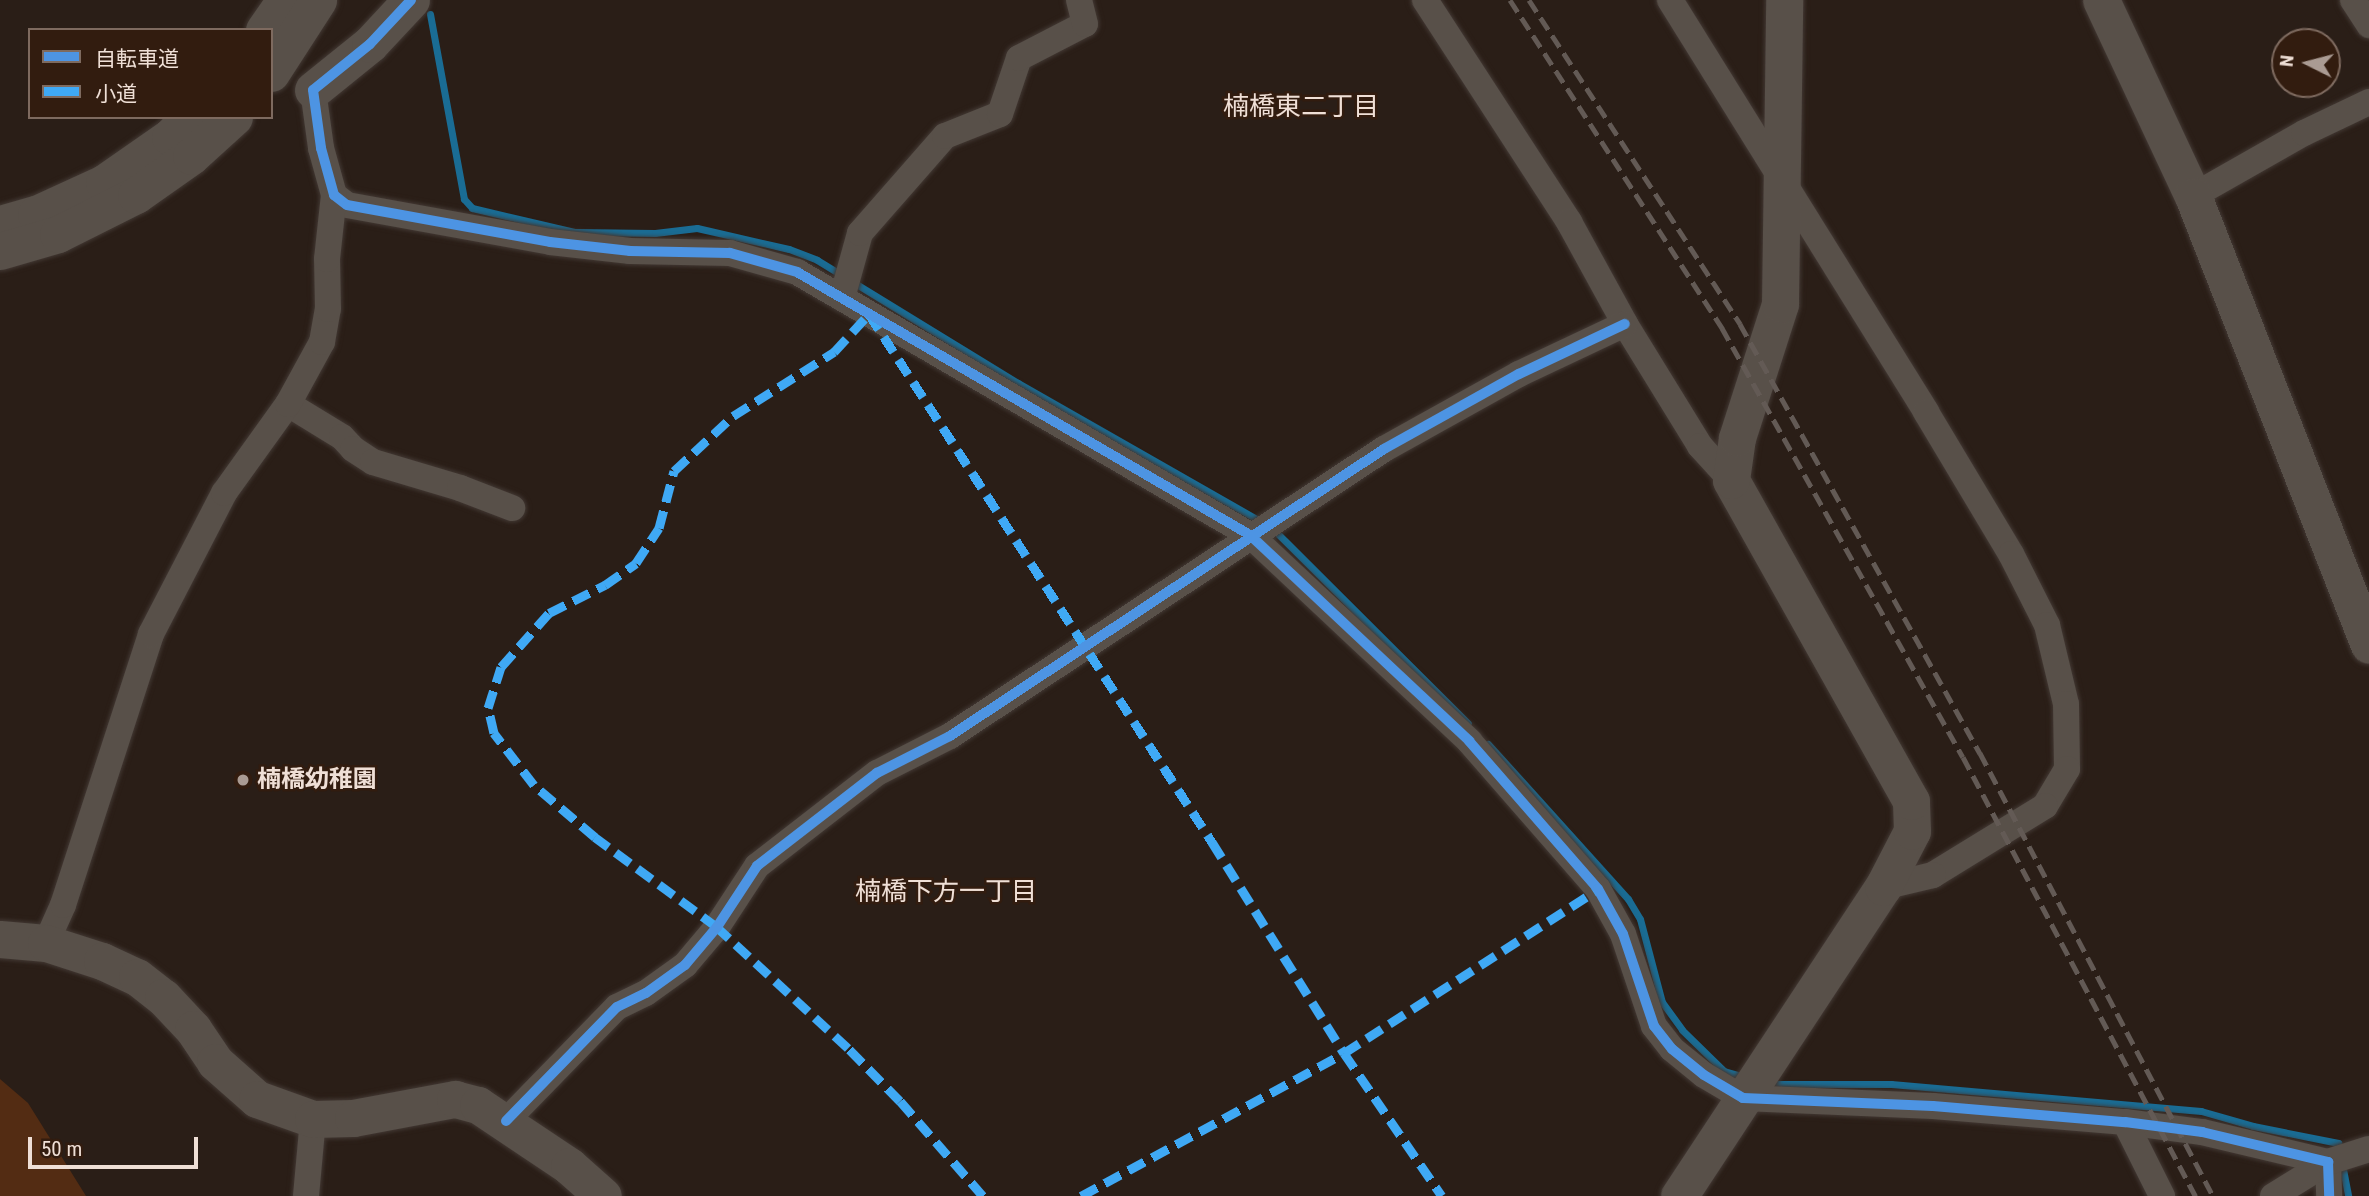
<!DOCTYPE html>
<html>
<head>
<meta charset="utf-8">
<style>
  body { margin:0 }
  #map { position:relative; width:2369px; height:1196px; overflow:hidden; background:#2a1e17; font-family:"Roboto Condensed","Noto Sans JP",sans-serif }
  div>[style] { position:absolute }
  .green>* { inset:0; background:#532c13 }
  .stream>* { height:7px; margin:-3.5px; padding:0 3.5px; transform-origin:3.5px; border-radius:3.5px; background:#1a6c94 }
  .roads { filter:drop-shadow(0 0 2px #423833) drop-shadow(0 0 2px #423833) }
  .street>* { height:26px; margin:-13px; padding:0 13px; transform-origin:13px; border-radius:13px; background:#585049 }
  .secondary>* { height:37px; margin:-18.5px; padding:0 18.5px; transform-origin:18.5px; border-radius:18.5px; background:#585049 }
  .rail>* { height:5px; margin-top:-2.5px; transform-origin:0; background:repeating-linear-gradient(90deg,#635a55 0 14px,transparent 0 21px) }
  .quiet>* { height:9px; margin-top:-4.5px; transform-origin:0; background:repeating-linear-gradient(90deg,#3fa9f5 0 18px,transparent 0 27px) }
  .cycleway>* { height:10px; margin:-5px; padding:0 5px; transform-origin:5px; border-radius:5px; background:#4d94e3 }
  .dots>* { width:19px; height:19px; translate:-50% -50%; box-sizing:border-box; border:4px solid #321c0f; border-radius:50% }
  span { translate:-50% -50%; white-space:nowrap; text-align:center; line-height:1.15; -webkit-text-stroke:5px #321c0f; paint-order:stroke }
  .poi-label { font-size:24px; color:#efdfd6; font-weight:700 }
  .left { translate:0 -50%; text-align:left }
  .neighbourhood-label { font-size:26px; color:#efdfd6 }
  .legend { position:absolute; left:28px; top:28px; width:245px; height:91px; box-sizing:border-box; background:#321c0f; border:2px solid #7e6a5f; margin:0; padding:9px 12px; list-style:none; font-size:21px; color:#efdfd6 }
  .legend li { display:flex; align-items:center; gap:14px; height:35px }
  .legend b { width:35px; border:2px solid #7e6a5f }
  .north { position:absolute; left:2271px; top:28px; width:70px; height:70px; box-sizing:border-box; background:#321c0f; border:2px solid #7e6a5f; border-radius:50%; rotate:276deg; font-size:19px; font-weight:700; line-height:28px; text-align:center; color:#efdfd6 }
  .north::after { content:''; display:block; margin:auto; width:24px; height:32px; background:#aa9b93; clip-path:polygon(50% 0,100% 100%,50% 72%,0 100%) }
  .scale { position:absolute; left:28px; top:1137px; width:170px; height:32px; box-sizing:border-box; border:4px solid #efdfd6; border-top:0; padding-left:9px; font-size:21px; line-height:24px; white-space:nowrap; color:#efdfd6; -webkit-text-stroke:5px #321c0f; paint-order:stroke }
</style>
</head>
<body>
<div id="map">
  <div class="green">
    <div style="clip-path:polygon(0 1079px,28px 1103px,86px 1196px,0 1196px)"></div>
  </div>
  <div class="stream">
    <div style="left:430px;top:14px;width:188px;rotate:79.6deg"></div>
    <div style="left:464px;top:199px;width:12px;rotate:48deg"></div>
    <div style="left:472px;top:208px;width:105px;rotate:13.2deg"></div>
    <div style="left:574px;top:232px;width:81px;rotate:0.7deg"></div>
    <div style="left:655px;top:233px;width:42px;rotate:-6.8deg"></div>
    <div style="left:697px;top:228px;width:94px;rotate:12.9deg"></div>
    <div style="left:789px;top:249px;width:30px;rotate:21deg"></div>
    <div style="left:817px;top:260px;width:236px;rotate:31.5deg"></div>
    <div style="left:1018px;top:383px;width:282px;rotate:29.7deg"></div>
    <div style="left:1273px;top:529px;width:275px;rotate:44.9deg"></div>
    <div style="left:1488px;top:744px;width:209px;rotate:47.9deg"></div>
    <div style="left:1628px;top:899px;width:23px;rotate:59deg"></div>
    <div style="left:1640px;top:919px;width:86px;rotate:75.2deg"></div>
    <div style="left:1662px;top:1002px;width:34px;rotate:54deg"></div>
    <div style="left:1682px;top:1030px;width:59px;rotate:44.3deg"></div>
    <div style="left:1724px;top:1071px;width:22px;rotate:16deg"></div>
    <div style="left:1766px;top:1084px;width:125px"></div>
    <div style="left:1891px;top:1084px;width:311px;rotate:5deg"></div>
    <div style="left:2201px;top:1111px;width:54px;rotate:16.1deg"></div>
    <div style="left:2253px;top:1126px;width:87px;rotate:11.3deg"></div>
    <div style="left:2338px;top:1143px;width:9px;rotate:77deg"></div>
    <div style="left:2342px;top:1164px;width:33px;rotate:79deg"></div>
  </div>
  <div class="roads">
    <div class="street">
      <div style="left:1425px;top:0;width:265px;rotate:57deg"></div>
      <div style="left:1569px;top:222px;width:116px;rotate:61.2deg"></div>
      <div style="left:1625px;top:324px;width:143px;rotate:58.4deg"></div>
      <div style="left:1700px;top:446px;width:46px;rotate:47.6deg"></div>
      <div style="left:1670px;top:0;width:485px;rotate:58.1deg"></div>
      <div style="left:1926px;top:412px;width:165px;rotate:59.1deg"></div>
      <div style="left:2011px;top:554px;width:80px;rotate:63.1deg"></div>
      <div style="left:2047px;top:625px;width:81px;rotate:76.5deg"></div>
      <div style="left:2066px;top:704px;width:65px;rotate:89.1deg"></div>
      <div style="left:2067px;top:769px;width:43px;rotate:120.7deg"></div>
      <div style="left:2045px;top:806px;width:132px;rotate:148.4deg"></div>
      <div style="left:1933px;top:875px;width:51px;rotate:166.5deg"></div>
      <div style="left:2353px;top:0;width:30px;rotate:57deg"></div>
      <div style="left:313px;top:90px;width:59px;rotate:82.1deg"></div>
      <div style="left:321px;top:148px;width:49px;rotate:74.5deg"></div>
      <div style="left:334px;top:195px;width:16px;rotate:38deg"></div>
      <div style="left:347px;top:205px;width:206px;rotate:10.3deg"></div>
      <div style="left:550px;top:242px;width:81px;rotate:6.4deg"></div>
      <div style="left:630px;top:251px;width:100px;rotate:1.1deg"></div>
      <div style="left:730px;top:253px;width:70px;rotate:15.8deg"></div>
      <div style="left:797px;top:272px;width:524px;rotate:30.14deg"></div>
      <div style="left:1250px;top:535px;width:301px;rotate:43.2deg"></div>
      <div style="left:1469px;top:741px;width:196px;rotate:48.9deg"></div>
      <div style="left:1598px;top:889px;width:51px;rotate:60.9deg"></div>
      <div style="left:1623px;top:934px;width:97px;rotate:71.4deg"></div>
      <div style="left:1654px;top:1026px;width:29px;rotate:52deg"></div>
      <div style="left:1672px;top:1049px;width:41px;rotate:39.1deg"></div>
      <div style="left:1704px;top:1075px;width:45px;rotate:30.5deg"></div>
      <div style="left:1743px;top:1098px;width:190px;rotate:2.4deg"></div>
      <div style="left:1933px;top:1106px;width:193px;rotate:4.8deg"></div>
      <div style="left:2125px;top:1122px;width:78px;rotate:7.4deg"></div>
      <div style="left:2202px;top:1132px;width:130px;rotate:13.4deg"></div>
      <div style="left:2328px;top:1162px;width:34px;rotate:88deg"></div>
      <div style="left:2193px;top:196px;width:128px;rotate:-29.6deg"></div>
      <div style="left:2304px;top:133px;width:72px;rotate:-25.5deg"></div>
      <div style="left:842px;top:298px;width:67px;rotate:-74.5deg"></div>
      <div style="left:860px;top:233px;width:129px;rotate:-48.8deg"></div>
      <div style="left:945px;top:136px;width:59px;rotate:-21.8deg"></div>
      <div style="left:1000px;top:114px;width:59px;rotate:-71.3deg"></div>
      <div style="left:1019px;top:58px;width:74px;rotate:-27.3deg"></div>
      <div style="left:1085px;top:24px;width:25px;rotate:-104deg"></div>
      <div style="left:288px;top:404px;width:63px;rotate:31.4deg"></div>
      <div style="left:342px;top:437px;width:16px;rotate:47deg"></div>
      <div style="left:353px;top:449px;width:24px;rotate:33deg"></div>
      <div style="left:373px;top:462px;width:91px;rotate:16.6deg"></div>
      <div style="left:460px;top:488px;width:56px;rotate:21deg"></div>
      <div style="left:46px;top:943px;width:42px;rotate:-65.9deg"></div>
      <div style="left:63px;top:905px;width:285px;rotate:-72deg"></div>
      <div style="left:151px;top:634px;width:159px;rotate:-62.6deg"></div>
      <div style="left:224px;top:493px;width:110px;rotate:-54.3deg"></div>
      <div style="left:288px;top:404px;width:71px;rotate:-61.3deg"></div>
      <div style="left:322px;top:342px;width:34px;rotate:-80deg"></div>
      <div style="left:328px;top:309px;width:50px;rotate:-91.1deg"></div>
      <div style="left:327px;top:259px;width:64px;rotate:-83.8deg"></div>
      <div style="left:506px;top:1121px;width:159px;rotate:-45.8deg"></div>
      <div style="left:617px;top:1007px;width:32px;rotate:-26deg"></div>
      <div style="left:646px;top:993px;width:48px;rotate:-35.7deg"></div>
      <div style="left:685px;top:965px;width:50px;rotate:-49.9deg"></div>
      <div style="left:717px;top:927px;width:73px;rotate:-56.7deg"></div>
      <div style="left:757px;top:866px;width:152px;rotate:-37.8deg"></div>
      <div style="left:877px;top:773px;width:82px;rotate:-26.9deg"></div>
      <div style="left:950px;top:736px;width:520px;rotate:-33.48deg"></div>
      <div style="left:1384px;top:449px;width:154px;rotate:-29.1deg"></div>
      <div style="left:1519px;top:374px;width:117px;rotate:-25.3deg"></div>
      <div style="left:2125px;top:1122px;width:83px;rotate:63.4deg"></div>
      <div style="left:306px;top:1196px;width:77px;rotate:-84.8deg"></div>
      <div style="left:2273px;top:1196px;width:65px;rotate:-31.7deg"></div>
      <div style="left:2328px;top:1162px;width:43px;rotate:-17.6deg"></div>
    </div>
    <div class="secondary">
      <div style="left:2101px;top:0;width:217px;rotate:64.9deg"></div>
      <div style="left:2193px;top:196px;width:482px;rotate:68.6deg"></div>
      <div style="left:264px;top:30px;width:37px;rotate:-55deg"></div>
      <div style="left:271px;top:73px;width:87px;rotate:-57.2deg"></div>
      <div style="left:313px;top:90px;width:73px;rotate:-38.9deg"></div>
      <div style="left:370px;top:44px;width:60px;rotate:-47deg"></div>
      <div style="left:0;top:224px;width:37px;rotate:-16deg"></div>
      <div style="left:36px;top:214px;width:75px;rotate:-24.5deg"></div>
      <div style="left:104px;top:183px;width:80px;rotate:-34.9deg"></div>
      <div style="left:170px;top:137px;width:28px;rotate:-46deg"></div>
      <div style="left:0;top:251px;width:60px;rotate:-16.3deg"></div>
      <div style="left:58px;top:234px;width:87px;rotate:-26.6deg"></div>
      <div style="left:136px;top:195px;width:67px;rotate:-35.3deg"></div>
      <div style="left:191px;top:156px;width:58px;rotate:-42.2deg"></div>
      <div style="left:0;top:939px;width:46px;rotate:5deg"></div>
      <div style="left:46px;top:943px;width:59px;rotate:17.8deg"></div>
      <div style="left:102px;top:961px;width:38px;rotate:25deg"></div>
      <div style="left:137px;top:977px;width:33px;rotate:38deg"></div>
      <div style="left:163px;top:997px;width:44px;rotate:46.8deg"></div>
      <div style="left:193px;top:1029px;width:40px;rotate:56deg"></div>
      <div style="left:215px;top:1062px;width:56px;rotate:41.4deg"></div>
      <div style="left:257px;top:1099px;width:59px;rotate:19.7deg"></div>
      <div style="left:313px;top:1119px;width:40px;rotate:-1.4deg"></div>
      <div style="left:353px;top:1118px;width:104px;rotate:-10.6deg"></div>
      <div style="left:455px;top:1099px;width:24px;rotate:15deg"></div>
      <div style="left:478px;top:1105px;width:110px;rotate:33.8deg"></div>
      <div style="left:569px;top:1166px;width:45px;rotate:41.4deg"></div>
      <div style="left:1679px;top:1196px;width:370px;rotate:-56.6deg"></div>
      <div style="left:1883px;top:887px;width:63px;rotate:-62.6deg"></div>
      <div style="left:1912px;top:831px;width:30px;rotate:-92deg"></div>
      <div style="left:1911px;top:801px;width:368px;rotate:-119.3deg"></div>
      <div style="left:1731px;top:480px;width:42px;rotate:-81.9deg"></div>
      <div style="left:1737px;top:438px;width:141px;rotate:-72.2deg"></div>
      <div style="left:1780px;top:304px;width:304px;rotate:-89.2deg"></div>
    </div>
  </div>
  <div class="rail">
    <div style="left:1510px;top:0;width:391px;rotate:57.1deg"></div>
    <div style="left:1722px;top:328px;width:492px;rotate:60.7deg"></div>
    <div style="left:1963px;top:757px;width:497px;rotate:62.1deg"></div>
    <div style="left:1529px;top:0;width:387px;rotate:56.9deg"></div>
    <div style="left:1740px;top:324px;width:492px;rotate:60.8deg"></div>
    <div style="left:1980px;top:753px;width:501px;rotate:62.26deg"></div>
  </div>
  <div class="quiet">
    <div style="left:983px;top:1196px;width:126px;rotate:-131.1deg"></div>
    <div style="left:900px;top:1101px;width:74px;rotate:-134.5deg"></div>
    <div style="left:848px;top:1048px;width:178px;rotate:-137.3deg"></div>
    <div style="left:717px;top:927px;width:152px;rotate:-143.6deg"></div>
    <div style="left:595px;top:837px;width:80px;rotate:-139.6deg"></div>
    <div style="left:534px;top:785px;width:66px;rotate:-127.6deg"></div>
    <div style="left:494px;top:733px;width:26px;rotate:-103deg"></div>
    <div style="left:488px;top:708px;width:43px;rotate:-72.4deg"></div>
    <div style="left:501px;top:667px;width:72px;rotate:-48.4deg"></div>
    <div style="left:549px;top:613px;width:63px;rotate:-26.6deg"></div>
    <div style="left:605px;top:585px;width:38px;rotate:-35deg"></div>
    <div style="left:636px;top:563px;width:42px;rotate:-56.7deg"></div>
    <div style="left:659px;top:528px;width:59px;rotate:-75.3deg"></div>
    <div style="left:674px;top:471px;width:81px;rotate:-43deg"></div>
    <div style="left:733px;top:416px;width:120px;rotate:-32.4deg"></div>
    <div style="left:834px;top:352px;width:52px;rotate:-47.4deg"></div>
    <div style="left:869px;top:314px;width:630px;rotate:56.99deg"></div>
    <div style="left:1212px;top:842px;width:249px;rotate:58deg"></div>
    <div style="left:1344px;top:1053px;width:173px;rotate:55.6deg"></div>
    <div style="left:1081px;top:1196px;width:299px;rotate:-28.5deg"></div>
    <div style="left:1344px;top:1053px;width:302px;rotate:-32.8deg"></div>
  </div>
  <div class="cycleway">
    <div style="left:411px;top:0;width:60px;rotate:133deg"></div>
    <div style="left:370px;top:44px;width:73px;rotate:141.1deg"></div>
    <div style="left:313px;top:90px;width:59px;rotate:82.1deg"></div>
    <div style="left:321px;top:148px;width:49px;rotate:74.5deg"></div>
    <div style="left:334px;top:195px;width:16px;rotate:38deg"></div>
    <div style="left:347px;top:205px;width:206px;rotate:10.3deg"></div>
    <div style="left:550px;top:242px;width:81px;rotate:6.4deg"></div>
    <div style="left:630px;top:251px;width:100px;rotate:1.1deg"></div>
    <div style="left:730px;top:253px;width:70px;rotate:15.8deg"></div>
    <div style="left:797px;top:272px;width:524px;rotate:30.14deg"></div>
    <div style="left:1250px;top:535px;width:301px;rotate:43.2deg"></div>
    <div style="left:1469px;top:741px;width:196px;rotate:48.9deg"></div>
    <div style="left:1598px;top:889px;width:51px;rotate:60.9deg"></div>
    <div style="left:1623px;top:934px;width:97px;rotate:71.4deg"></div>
    <div style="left:1654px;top:1026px;width:29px;rotate:52deg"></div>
    <div style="left:1672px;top:1049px;width:41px;rotate:39.1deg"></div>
    <div style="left:1704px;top:1075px;width:45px;rotate:30.5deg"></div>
    <div style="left:1743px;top:1098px;width:190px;rotate:2.4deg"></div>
    <div style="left:1933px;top:1106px;width:193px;rotate:4.8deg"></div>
    <div style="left:2125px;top:1122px;width:78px;rotate:7.4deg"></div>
    <div style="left:2202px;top:1132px;width:130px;rotate:13.4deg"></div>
    <div style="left:2328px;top:1162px;width:34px;rotate:88deg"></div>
    <div style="left:506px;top:1121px;width:159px;rotate:-45.8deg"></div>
    <div style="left:617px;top:1007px;width:32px;rotate:-26deg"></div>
    <div style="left:646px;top:993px;width:48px;rotate:-35.7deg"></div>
    <div style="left:685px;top:965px;width:50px;rotate:-49.9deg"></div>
    <div style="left:717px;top:927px;width:73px;rotate:-56.7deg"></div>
    <div style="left:757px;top:866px;width:152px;rotate:-37.8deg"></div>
    <div style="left:877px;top:773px;width:82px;rotate:-26.9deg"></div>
    <div style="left:950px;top:736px;width:520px;rotate:-33.48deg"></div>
    <div style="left:1384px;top:449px;width:154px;rotate:-29.1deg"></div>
    <div style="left:1519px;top:374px;width:117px;rotate:-25.3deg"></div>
  </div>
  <div class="dots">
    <div style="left:243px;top:780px;background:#aa9b93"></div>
  </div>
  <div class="poi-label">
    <span class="left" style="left:257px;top:780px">楠橋幼稚園</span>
  </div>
  <div class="neighbourhood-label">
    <span style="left:1301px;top:107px">楠橋東二丁目</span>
    <span style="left:946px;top:892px">楠橋下方一丁目</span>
  </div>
  <ul class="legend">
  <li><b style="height:9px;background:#4d94e3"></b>自転車道</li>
  <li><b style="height:9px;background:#3fa9f5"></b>小道</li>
  </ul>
  <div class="north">N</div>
  <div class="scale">50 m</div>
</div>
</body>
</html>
